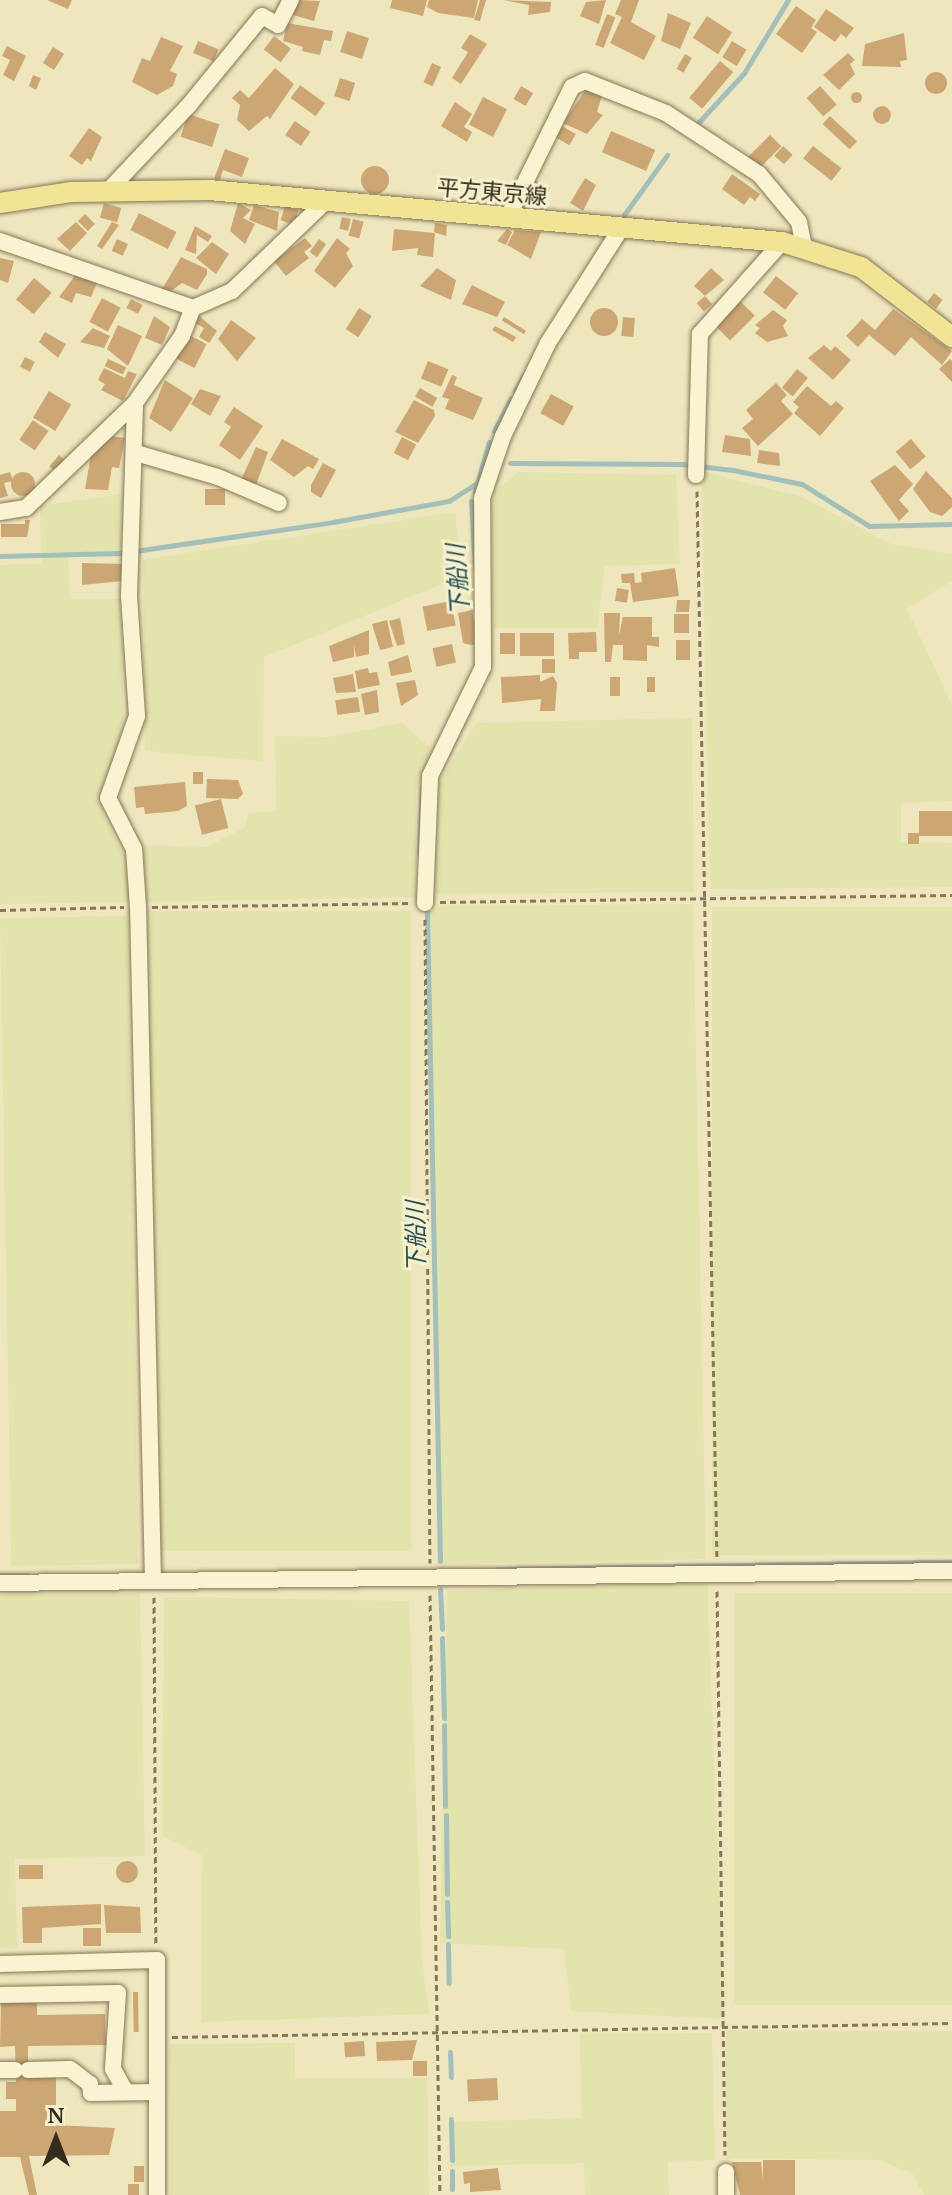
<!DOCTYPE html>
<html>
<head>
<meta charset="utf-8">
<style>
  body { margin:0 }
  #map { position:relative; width:952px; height:2195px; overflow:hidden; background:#eee7be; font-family:"PT Serif","Noto Sans JP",serif }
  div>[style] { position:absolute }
  .farmland>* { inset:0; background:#e3e3ac; transform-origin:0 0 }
  .stream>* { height:5px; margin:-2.5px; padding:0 2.5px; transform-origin:2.5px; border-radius:2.5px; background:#a2bfbb }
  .building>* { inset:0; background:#cca774; transform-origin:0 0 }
  .round { border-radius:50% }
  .path>* { height:3px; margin-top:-1.5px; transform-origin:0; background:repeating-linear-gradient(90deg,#867757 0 6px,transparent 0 10px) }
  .roads { filter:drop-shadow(0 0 2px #867757) drop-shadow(0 0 2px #867757) }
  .minor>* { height:16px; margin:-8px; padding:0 8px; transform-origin:8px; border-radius:8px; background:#f9f3d1 }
  .major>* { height:20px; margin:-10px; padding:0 10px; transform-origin:10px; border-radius:10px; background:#f2e495 }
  span { translate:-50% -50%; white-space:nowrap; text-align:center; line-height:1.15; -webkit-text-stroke:6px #f5f0ce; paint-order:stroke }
  .street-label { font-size:22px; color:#352c1c }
  .water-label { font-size:24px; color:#2b5155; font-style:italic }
  .north { position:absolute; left:16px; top:2099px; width:80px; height:80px; -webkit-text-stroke:6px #f5f0ce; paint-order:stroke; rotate:0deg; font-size:22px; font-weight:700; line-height:32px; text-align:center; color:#352c1c }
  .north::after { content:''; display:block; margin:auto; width:28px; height:36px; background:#352c1c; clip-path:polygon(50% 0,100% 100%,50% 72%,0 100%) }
</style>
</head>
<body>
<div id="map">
  <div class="farmland">
    <div style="clip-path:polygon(701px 471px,802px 497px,891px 544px,952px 554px,952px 581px,907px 609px,952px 705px,952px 801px,901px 803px,901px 842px,952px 843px,952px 887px,710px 889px)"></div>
    <div style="clip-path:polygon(519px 472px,676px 475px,680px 564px,605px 566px,597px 628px,493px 628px,493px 492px)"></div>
    <div style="clip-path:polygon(122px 494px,121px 554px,68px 556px,70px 599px,122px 599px,123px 724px,103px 813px,127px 861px,131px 902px,0 904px,0 565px,41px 564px,40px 506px)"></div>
    <div style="clip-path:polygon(455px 512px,462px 576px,264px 657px,263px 761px,145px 751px,143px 560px)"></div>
    <div style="clip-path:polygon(692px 718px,694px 892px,436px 894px,432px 794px,476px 723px)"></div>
    <div style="clip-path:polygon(402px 723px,431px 749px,416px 793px,416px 897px,147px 902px,142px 845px,206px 847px,244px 828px,249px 813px,276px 811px,275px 736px,327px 737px)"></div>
    <div style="clip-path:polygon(693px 904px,706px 1559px,437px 1564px,427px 914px,439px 906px)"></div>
    <div style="left:712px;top:907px;width:240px;height:648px"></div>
    <div style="left:411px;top:911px;width:640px;height:266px;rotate:90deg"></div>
    <div style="left:127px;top:916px;width:648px;height:127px;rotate:89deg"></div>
    <div style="clip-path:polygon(707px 1581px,724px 2019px,571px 2011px,564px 1949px,440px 1943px,447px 1591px)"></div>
    <div style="clip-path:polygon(140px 1593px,145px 1856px,15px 1859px,17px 1948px,0 1948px,0 1594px)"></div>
    <div style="left:952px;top:1593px;width:412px;height:218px;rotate:90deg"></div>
    <div style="clip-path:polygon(164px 1597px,409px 1601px,422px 1961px,429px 2014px,201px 2022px,202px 1855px,162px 1836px)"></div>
    <div style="clip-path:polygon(726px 2030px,952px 2031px,952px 2195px,924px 2195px,912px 2173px,879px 2160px,726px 2158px)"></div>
    <div style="clip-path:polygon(712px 2033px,715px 2160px,668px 2162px,669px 2195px,585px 2195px,584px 2163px,450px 2166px,448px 2122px,582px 2118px,580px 2034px)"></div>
    <div style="clip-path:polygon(295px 2043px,295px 2078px,427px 2078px,429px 2195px,170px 2195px,169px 2044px)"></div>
  </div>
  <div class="stream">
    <div style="left:698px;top:123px;width:68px;rotate:-47.4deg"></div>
    <div style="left:744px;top:73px;width:85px;rotate:-58.9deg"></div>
    <div style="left:624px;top:215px;width:74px;rotate:-54.4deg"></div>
    <div style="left:515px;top:391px;width:18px;rotate:-61deg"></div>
    <div style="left:494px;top:431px;width:37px;rotate:-63deg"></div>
    <div style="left:510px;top:463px;width:172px;rotate:0.3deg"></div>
    <div style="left:682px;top:464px;width:51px;rotate:6.7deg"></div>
    <div style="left:733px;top:470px;width:70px;rotate:11.5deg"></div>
    <div style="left:802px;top:484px;width:79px;rotate:32.1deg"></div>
    <div style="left:869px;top:526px;width:83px;rotate:-1.4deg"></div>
    <div style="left:475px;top:491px;width:51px;rotate:-74.1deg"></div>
    <div style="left:471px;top:501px;width:67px;rotate:86.6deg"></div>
    <div style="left:0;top:556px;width:121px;rotate:-1.4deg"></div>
    <div style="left:121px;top:553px;width:214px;rotate:-8.3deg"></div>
    <div style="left:333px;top:522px;width:118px;rotate:-10.3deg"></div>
    <div style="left:449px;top:501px;width:33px;rotate:-33deg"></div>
    <div style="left:419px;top:853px;width:66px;rotate:-87.4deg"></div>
    <div style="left:427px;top:912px;width:649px;rotate:88.85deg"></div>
    <div style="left:497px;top:1569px;width:455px;rotate:-0.9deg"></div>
    <div style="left:0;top:1575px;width:27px"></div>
    <div style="left:440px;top:1589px;width:40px;rotate:87.1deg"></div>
    <div style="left:442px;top:1638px;width:80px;rotate:88.6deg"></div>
    <div style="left:444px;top:1725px;width:81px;rotate:89.3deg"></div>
    <div style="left:446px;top:1815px;width:79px;rotate:89.3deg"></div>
    <div style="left:447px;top:1902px;width:34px;rotate:88deg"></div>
    <div style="left:448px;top:1944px;width:39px;rotate:89deg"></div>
    <div style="left:450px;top:2052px;width:25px;rotate:88deg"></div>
    <div style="left:451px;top:2119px;width:41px;rotate:88.6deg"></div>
    <div style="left:452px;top:2171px;width:18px;rotate:90deg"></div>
  </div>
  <div class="building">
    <div style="clip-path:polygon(47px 0,72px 0,68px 9px)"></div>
    <div style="clip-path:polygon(299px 0,320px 1px,314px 21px,293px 15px)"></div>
    <div style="clip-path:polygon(392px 0,427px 0,423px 16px,390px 8px)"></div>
    <div style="clip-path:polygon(429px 0,478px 0,474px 18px,438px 13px,427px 7px)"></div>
    <div style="clip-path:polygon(480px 0,486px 0,480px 21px,474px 20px)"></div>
    <div style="clip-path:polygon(503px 0,551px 2px,550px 12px,528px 15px,529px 5px)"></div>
    <div style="clip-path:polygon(606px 0,599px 24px,580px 16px,586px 2px)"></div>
    <div style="clip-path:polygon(621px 0,639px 0,631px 22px,656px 36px,644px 60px,610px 43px,622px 17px,615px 14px)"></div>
    <div style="clip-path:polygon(796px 6px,816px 20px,811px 28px,817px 32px,802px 53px,776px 34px)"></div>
    <div style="clip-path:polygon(826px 9px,854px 28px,846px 38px,841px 34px,835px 42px,814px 27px)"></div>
    <div style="clip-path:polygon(668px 13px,691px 23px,680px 49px,661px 41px)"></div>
    <div style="left:607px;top:14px;width:9px;height:33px;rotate:21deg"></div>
    <div style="left:707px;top:16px;width:30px;height:26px;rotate:33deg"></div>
    <div style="clip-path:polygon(287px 23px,333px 31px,331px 41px,324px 40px,320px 55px,302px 51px,303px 47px,283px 41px)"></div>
    <div style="left:347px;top:31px;width:23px;height:22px;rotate:18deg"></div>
    <div style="clip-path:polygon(904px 33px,907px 60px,900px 61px,901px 67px,862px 66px,865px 44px)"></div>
    <div style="clip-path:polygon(470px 34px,487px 44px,461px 84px,452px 78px,468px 52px,461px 48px)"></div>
    <div style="left:274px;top:36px;width:21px;height:17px;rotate:37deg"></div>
    <div style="clip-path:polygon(161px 37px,183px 46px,170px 71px,177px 74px,173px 86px,157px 95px,132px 82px,142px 58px,150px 61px)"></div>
    <div style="left:198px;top:41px;width:22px;height:13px;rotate:22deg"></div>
    <div style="left:732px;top:41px;width:17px;height:19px;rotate:31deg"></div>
    <div style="clip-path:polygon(7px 46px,26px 56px,14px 81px,3px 75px,10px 60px,2px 56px)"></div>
    <div style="left:53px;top:47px;width:13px;height:19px;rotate:32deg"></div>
    <div style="clip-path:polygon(848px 53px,855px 60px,850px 64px,855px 74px,839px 90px,823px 75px)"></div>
    <div style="left:685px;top:54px;width:8px;height:17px;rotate:30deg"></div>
    <div style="left:720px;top:61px;width:17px;height:48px;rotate:40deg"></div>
    <div style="left:432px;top:63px;width:10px;height:21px;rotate:24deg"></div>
    <div style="clip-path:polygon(275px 68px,294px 84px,270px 119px,267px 116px,249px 131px,237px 120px,240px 105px,232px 98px,240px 90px,249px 98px)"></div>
    <div class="round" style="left:925px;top:72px;width:22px;height:22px"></div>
    <div style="clip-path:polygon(33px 75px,41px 78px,36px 90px,29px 86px)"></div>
    <div style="left:340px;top:78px;width:16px;height:19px;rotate:18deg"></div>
    <div style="left:300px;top:85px;width:31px;height:16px;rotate:36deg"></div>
    <div style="left:521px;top:86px;width:14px;height:15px;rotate:30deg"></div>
    <div style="left:820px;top:86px;width:25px;height:18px;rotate:48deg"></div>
    <div style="clip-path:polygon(587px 88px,602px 95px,597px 112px,603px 115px,587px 134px,563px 123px)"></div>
    <div class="round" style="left:850.5px;top:91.5px;width:11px;height:11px"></div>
    <div style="left:483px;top:97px;width:27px;height:31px;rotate:27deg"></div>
    <div style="clip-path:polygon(455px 102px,472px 114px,464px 127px,472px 132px,467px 142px,441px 126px)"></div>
    <div class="round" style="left:873px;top:106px;width:18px;height:18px"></div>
    <div style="left:188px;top:114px;width:33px;height:24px;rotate:18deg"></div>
    <div style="left:830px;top:116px;width:37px;height:11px;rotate:43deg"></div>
    <div style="left:295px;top:121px;width:19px;height:17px;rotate:35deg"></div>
    <div style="left:562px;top:126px;width:16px;height:13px;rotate:30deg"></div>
    <div style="clip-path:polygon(89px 128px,102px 137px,91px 161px,87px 158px,82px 165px,69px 156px)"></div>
    <div style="left:611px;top:131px;width:48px;height:23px;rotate:23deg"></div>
    <div style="left:770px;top:135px;width:16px;height:33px;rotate:45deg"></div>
    <div style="left:783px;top:146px;width:13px;height:13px;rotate:42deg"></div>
    <div style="left:813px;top:146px;width:36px;height:16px;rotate:38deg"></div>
    <div style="clip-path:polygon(225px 149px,249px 158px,242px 177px,223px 170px,220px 180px,214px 179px)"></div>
    <div class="round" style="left:361px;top:166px;width:28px;height:28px"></div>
    <div style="clip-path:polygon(732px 174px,760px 194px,755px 201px,750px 197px,744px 205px,722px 189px)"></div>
    <div style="clip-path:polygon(585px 178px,596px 185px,583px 211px,570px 203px)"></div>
    <div style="clip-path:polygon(533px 179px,550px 188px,542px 205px,533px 201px,529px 208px,519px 207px)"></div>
    <div style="left:104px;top:203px;width:18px;height:15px;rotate:16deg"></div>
    <div style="clip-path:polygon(238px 203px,251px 210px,243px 218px,255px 224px,245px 244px,230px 231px)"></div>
    <div style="clip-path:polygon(254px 205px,279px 212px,277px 231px,249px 220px)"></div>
    <div style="left:285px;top:206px;width:14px;height:15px;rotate:17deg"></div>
    <div style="left:139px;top:213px;width:42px;height:19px;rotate:27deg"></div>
    <div style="left:85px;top:214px;width:14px;height:10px;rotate:45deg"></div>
    <div style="left:342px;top:217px;width:9px;height:12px;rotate:13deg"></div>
    <div style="left:353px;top:219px;width:11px;height:17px;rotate:15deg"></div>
    <div style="clip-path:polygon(76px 222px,87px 233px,70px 251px,57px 239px)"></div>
    <div style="clip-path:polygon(112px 222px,119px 225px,102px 249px,97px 246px)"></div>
    <div style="clip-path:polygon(435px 223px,447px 225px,446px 236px,434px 232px)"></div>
    <div style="clip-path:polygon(195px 226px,212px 236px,208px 242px,197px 235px,196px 254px,185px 250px)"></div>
    <div style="clip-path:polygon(394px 229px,435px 233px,433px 257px,417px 255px,418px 248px,392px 251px)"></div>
    <div style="clip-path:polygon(507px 229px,512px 232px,506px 245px,497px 241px)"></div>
    <div style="clip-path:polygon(515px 230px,541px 232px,531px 259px,507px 245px)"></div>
    <div style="clip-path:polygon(305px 238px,312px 246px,304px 252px,309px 258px,286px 276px,274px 261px)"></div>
    <div style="clip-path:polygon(337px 238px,350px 249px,346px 253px,353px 266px,335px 288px,314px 271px)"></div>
    <div style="left:117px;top:239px;width:12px;height:13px;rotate:24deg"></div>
    <div style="left:319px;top:239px;width:9px;height:16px;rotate:36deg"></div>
    <div style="clip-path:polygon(212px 242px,229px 254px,216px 274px,196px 258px)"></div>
    <div style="clip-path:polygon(181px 257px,207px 269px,207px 274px,197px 290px,182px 283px,167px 294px,161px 291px)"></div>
    <div style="clip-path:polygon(0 258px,14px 261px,8px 283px,0 280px)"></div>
    <div style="clip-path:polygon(437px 268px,456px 280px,451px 300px,420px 286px)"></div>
    <div style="clip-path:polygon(711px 268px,724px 280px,705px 296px,694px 286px)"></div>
    <div style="clip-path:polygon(77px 273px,97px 283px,91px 297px,76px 293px,72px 303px,59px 297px)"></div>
    <div style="left:776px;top:276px;width:28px;height:21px;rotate:38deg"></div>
    <div style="left:34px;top:278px;width:23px;height:28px;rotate:40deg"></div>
    <div style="clip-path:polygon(472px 285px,505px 302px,497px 317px,462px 304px)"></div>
    <div style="left:934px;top:293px;width:11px;height:11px;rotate:38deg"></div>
    <div style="left:705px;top:296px;width:11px;height:11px;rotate:49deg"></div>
    <div style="left:102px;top:298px;width:21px;height:27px;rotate:28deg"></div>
    <div style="left:131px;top:299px;width:13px;height:10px;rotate:27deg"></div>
    <div style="left:740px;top:301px;width:21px;height:35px;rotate:45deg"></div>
    <div style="left:359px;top:308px;width:15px;height:25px;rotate:32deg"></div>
    <div class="round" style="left:590px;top:308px;width:28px;height:28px"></div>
    <div style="clip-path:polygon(893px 309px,952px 351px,942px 365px,911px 337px,895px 356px,869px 335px,858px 347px,846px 336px,862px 319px,875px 330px)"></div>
    <div style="clip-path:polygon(773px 310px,787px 320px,783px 326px,788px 336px,767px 342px,755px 333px,760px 328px,755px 325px)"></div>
    <div style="clip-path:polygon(198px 315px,217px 331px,209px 343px,199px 337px,204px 328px,194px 322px)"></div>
    <div style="clip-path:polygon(154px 316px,170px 327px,162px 345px,145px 338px)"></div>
    <div style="left:504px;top:317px;width:26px;height:4px;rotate:32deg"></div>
    <div style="left:623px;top:317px;width:12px;height:19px;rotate:5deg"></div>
    <div style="clip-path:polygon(231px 320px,256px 338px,237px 361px,218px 339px)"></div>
    <div style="clip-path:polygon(118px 325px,142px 336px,128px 366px,107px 349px)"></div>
    <div style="clip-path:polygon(495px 326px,516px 337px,513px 342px,492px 330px)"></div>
    <div style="clip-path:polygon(93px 328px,110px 336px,104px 348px,80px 342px)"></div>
    <div style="clip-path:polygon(45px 332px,66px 344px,58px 358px,39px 342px)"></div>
    <div style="left:187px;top:334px;width:22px;height:27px;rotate:27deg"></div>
    <div style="clip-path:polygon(824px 345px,831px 351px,835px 346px,851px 360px,833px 380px,808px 358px)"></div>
    <div style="left:25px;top:357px;width:11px;height:11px;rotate:27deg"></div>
    <div style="left:108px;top:359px;width:20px;height:8px;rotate:24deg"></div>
    <div style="clip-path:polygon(950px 359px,952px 361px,952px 382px,939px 369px)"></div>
    <div style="left:428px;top:361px;width:22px;height:19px;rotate:22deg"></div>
    <div style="clip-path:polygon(104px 368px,125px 378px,128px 371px,137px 374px,123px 401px,101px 390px,105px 384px,98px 380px)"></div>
    <div style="left:797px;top:369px;width:14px;height:24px;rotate:39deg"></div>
    <div style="clip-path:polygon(452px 375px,457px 377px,454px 385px,483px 398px,473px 420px,445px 409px,449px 399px,442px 397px)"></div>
    <div style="clip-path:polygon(165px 380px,193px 398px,171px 432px,149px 418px)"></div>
    <div style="clip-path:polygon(776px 383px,787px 395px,781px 401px,793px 414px,758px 446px,742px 428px,753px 419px,746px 410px)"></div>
    <div style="clip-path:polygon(807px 386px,831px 406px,836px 401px,844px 408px,820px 436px,794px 413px,799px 407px,793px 402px)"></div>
    <div style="left:420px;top:388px;width:20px;height:10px;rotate:30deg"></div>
    <div style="clip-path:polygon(200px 389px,221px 396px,210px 416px,191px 404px)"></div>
    <div style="left:49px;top:391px;width:26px;height:31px;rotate:31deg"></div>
    <div style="left:551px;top:394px;width:26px;height:22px;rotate:29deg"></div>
    <div style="clip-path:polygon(414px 400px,434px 410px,435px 416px,418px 443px,395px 432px)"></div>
    <div style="clip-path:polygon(234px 407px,263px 426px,240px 460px,219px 445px,231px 427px,224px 422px)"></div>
    <div style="left:33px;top:420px;width:19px;height:24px;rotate:35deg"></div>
    <div style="clip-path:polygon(725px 435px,750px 439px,751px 456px,722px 452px)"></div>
    <div style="clip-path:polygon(111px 436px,125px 438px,119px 468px,112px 467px,108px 490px,85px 489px,91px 455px)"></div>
    <div style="left:402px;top:437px;width:16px;height:18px;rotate:27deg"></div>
    <div style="clip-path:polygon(282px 439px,319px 459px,313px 469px,308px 466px,294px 477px,270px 460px)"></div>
    <div style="left:911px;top:439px;width:23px;height:20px;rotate:50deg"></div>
    <div style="clip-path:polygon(256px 447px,268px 452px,256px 485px,241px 480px)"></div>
    <div style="clip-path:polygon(759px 450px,779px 453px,780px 466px,757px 463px)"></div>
    <div style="left:59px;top:455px;width:8px;height:15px;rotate:40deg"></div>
    <div style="clip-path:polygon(323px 463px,336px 470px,321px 498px,311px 492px,311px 485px)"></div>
    <div style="clip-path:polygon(895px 465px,913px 484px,899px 500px,909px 511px,899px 521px,870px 481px)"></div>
    <div style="clip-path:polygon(926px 471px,952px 498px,952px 507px,942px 516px,930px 512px,913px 489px)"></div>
    <div style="clip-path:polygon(10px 472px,13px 481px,4px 483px,8px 496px,0 498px,0 475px)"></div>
    <div class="round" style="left:11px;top:472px;width:24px;height:24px"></div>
    <div style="left:205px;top:489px;width:20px;height:16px"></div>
    <div style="clip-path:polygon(25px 520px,30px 520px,27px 537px,1px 537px,1px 524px,25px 524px)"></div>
    <div style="clip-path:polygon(82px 563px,123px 564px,122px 581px,82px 585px)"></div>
    <div style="clip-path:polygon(675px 568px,679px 596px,633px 602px,630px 583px,622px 583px,621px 574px,634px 573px,635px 583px,642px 582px,641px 573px)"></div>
    <div style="left:617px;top:588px;width:12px;height:13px;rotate:9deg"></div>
    <div style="clip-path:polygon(677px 600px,690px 600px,689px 612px,676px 612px)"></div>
    <div style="left:451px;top:601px;width:25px;height:29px;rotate:79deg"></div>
    <div style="clip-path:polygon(472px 610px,479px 644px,471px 645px,463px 643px,458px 613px)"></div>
    <div style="clip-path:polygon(604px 613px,620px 613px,619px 635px,623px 617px,652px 617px,652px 637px,659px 637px,659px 647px,647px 645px,647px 661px,623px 660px,623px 645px,613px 645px,611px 662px,605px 662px)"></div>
    <div style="left:674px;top:614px;width:15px;height:19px"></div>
    <div style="clip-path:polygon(400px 618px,405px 644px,397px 646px,389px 621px)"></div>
    <div style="clip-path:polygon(387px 620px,393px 647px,380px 650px,372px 624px)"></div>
    <div style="clip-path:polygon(369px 630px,369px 654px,356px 657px,354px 645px,354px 657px,333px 662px,329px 646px)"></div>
    <div style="clip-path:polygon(596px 632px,597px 652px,579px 652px,579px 659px,569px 659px,568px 633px)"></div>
    <div style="left:500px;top:633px;width:15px;height:21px"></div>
    <div style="left:520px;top:633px;width:34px;height:23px"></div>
    <div style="left:690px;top:640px;width:20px;height:14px;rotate:90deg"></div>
    <div style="left:452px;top:644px;width:19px;height:20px;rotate:78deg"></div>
    <div style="clip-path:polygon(408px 655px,412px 672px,391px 676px,388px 662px)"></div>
    <div style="left:542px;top:659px;width:13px;height:14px"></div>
    <div style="clip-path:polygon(368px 668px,369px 673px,377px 672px,380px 685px,358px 689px,355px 671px)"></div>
    <div style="clip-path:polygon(353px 674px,356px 692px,336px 693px,333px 678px)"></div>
    <div style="clip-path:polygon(540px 675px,540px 682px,553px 676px,557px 683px,555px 711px,540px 711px,541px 699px,502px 703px,501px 677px)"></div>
    <div style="left:610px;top:677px;width:10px;height:19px"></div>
    <div style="left:655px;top:677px;width:15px;height:8px;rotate:90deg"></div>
    <div style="clip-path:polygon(415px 680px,418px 695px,401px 706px,396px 683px)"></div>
    <div style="clip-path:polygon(377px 690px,379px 712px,365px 715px,361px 694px)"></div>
    <div style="left:358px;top:697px;width:15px;height:23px;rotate:82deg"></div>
    <div style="left:193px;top:772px;width:10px;height:12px"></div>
    <div style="clip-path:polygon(207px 779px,238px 780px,243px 794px,238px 799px,206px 798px)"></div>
    <div style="clip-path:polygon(185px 782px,187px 806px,178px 811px,145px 814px,144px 807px,136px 808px,134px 787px)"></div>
    <div style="left:221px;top:799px;width:30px;height:27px;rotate:76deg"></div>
    <div style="left:919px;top:811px;width:33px;height:25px"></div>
    <div style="left:908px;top:833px;width:11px;height:11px"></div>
    <div class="round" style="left:116px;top:1861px;width:22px;height:22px"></div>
    <div style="left:19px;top:1865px;width:24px;height:14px"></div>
    <div style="clip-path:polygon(101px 1904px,101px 1924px,42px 1928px,42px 1943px,23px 1943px,22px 1907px)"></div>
    <div style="clip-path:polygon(104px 1905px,140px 1907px,141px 1933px,106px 1933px)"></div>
    <div style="left:83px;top:1928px;width:18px;height:18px"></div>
    <div style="left:138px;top:1992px;width:40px;height:5px;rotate:89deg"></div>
    <div style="clip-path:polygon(1px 2001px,37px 2001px,37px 2015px,105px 2014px,106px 2045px,28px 2046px,28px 2073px,56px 2073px,56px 2125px,115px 2128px,109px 2155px,29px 2156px,37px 2195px,29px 2195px,20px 2157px,0 2157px,0 2111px,16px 2111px,16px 2099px,6px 2099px,6px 2082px,16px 2082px,15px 2046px,0 2047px)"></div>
    <div style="clip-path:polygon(417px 2040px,412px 2060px,377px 2061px,376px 2042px)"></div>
    <div style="left:364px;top:2041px;width:15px;height:20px;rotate:86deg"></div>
    <div style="left:413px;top:2061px;width:14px;height:15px"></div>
    <div style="left:497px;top:2078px;width:22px;height:30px;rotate:87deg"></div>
    <div style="clip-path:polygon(763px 2160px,795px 2160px,795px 2195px,740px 2195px,732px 2162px,761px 2162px,763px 2180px)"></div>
    <div style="left:144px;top:2166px;width:16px;height:10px;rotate:90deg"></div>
    <div style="clip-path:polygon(498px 2168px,501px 2190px,470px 2192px,470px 2183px,464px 2184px,463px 2172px)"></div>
    <div style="left:128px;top:2184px;width:11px;height:11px"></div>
  </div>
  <div class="path">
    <div style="left:697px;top:491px;width:1068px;rotate:88.93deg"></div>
    <div style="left:440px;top:902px;width:512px;rotate:-0.78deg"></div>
    <div style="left:152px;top:907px;width:256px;rotate:-0.9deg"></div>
    <div style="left:0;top:910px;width:124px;rotate:-1.4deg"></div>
    <div style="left:425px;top:919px;width:644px;rotate:89.56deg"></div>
    <div style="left:717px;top:1591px;width:564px;rotate:89.19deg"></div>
    <div style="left:430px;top:1595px;width:600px;rotate:89.05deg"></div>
    <div style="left:154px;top:1597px;width:348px;rotate:89.7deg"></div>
    <div style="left:172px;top:2037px;width:780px;rotate:-1.03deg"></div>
  </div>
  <div class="roads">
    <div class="minor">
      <div style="left:109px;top:190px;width:117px;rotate:-46.7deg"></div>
      <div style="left:189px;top:105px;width:115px;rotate:-50.6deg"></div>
      <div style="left:262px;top:16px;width:18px;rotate:29deg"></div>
      <div style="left:278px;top:25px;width:28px;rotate:-63deg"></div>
      <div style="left:508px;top:217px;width:145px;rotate:-63.8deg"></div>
      <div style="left:572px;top:87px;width:14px;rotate:-25deg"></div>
      <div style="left:585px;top:81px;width:87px;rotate:21.6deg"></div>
      <div style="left:666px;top:113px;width:111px;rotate:33.3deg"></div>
      <div style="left:759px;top:174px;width:62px;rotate:50.2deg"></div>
      <div style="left:799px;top:222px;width:25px;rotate:79deg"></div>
      <div style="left:0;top:241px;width:204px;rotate:19.1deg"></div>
      <div style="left:193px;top:308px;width:43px;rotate:-23.6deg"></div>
      <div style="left:232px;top:291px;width:132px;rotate:-43.8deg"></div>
      <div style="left:136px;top:453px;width:85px;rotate:16.3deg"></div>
      <div style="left:218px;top:477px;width:66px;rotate:23.1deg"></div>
      <div style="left:696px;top:475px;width:141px;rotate:-88.4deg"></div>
      <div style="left:700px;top:334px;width:123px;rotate:-48.3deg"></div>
      <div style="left:0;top:512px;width:26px;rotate:-9deg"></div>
      <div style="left:26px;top:508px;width:151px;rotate:-43.9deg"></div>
      <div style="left:425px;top:903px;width:127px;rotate:-87.7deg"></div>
      <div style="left:430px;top:776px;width:121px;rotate:-64.1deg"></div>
      <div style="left:483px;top:667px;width:169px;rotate:-90.3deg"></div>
      <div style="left:482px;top:498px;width:65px;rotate:-71.3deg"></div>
      <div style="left:503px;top:436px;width:103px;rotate:-64.2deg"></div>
      <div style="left:548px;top:343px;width:138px;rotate:-57.5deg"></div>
      <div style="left:153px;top:1581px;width:674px;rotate:-91.27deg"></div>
      <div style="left:138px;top:907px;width:58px;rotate:-93.9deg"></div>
      <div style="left:134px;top:849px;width:57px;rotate:-117deg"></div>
      <div style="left:108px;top:798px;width:87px;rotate:-70.5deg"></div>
      <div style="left:137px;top:716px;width:120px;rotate:-93.8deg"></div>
      <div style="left:129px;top:596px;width:193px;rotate:-88.2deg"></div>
      <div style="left:135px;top:403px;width:82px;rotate:-55deg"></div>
      <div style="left:182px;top:336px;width:30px;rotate:-69deg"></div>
      <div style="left:0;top:1583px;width:952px;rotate:-0.72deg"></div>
      <div style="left:0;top:1964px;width:157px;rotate:-1.5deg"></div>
      <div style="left:157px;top:1960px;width:235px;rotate:90deg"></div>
      <div style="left:0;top:1995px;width:118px;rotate:-1deg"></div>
      <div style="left:118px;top:1993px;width:76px;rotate:93.8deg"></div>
      <div style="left:113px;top:2069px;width:26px;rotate:61deg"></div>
      <div style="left:0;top:2070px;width:15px"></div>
      <div style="left:28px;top:2070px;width:42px;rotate:-1.4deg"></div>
      <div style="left:70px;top:2069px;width:25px;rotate:37deg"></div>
      <div style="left:90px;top:2084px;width:9px;rotate:84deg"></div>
      <div style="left:91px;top:2093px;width:64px;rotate:-0.9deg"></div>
      <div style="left:726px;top:2172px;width:23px;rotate:90deg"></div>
    </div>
    <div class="major">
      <div style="left:0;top:203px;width:73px;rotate:-8.7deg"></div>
      <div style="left:72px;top:192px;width:137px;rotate:-0.8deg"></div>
      <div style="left:209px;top:190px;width:575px;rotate:5.19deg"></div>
      <div style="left:782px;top:242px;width:83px;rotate:17.6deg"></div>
      <div style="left:861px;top:267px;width:115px;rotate:37.6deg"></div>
    </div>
  </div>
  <div class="street-label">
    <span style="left:492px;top:191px;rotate:5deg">平方東京線</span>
  </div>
  <div class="water-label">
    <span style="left:458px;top:580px;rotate:-94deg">下船川</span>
    <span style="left:416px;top:1237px;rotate:-91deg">下船川</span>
  </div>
  <div class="north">N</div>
</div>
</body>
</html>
